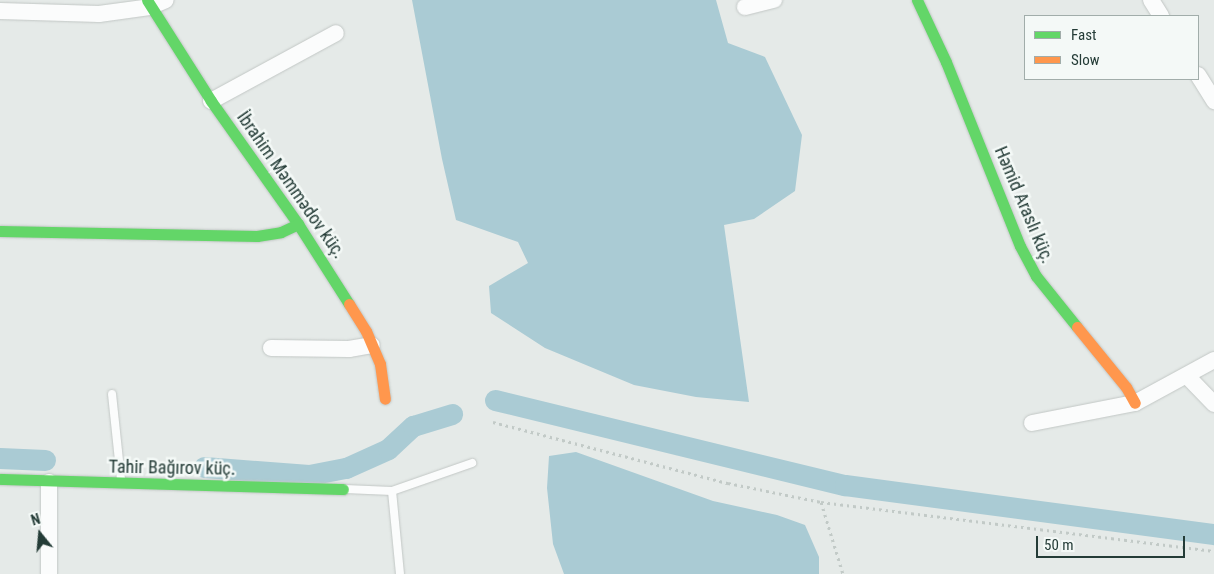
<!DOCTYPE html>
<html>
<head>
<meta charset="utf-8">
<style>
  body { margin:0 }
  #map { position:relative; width:1214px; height:574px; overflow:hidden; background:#e5eae8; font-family:"Roboto Condensed",sans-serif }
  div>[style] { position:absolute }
  .water>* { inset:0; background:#aacbd4 }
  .canal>* { height:21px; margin:-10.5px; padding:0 10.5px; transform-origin:10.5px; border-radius:10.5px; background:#aacbd4 }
  .path>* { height:3px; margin-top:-1.5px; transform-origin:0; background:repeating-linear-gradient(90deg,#c2cac7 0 2.5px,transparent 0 6.5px) }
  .roads { filter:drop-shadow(0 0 1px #c2c7c5) drop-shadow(0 0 1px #c2c7c5) }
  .lane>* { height:8px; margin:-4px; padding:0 4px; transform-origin:4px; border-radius:4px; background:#fbfcfc }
  .street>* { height:16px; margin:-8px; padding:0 8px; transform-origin:8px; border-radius:8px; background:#fbfcfc }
  .fast>* { height:11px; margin:-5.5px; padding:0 5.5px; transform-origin:5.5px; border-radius:5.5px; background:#63d668 }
  .slow>* { height:11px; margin:-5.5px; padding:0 5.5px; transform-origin:5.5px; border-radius:5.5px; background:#ff974d }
  span { translate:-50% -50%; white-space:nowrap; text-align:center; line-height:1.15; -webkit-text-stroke:5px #f4f9f7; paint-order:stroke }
  .street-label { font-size:18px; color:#243c37 }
  .legend { position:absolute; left:1024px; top:15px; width:175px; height:65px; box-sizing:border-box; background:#f4f9f7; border:1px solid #a1adaa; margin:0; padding:6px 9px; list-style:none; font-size:15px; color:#243c37 }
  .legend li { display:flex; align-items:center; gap:10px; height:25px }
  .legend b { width:25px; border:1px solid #a1adaa }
  .north { position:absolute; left:15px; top:509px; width:50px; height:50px; -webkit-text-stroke:4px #f4f9f7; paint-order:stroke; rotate:343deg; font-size:14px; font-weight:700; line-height:20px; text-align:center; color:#243c37 }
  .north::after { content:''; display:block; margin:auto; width:18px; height:22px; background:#243c37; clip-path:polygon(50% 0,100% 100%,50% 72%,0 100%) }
  .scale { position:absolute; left:1036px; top:536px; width:149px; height:22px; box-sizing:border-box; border:2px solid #243c37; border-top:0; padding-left:6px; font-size:15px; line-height:18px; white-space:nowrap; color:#243c37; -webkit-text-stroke:4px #f4f9f7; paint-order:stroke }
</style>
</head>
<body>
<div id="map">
  <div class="water">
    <div style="clip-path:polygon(412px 0,716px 0,728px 43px,765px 57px,802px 135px,795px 191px,754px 219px,724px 225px,749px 402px,696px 397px,634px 385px,545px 348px,491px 313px,489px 286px,528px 263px,518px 242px,456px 220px,442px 159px)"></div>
    <div style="clip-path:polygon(576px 452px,713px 501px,777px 515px,805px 525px,819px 557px,819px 574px,564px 574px,553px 544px,547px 488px,549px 456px)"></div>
  </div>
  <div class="canal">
    <div style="left:495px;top:400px;width:360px;rotate:13.7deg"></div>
    <div style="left:845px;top:485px;width:372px;rotate:7.6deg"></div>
    <div style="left:0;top:458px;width:45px;rotate:2.5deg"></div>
    <div style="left:204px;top:467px;width:105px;rotate:4.4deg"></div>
    <div style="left:309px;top:475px;width:38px;rotate:-11deg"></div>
    <div style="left:346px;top:468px;width:46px;rotate:-24.3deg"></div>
    <div style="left:388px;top:449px;width:34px;rotate:-43deg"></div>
    <div style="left:413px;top:426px;width:41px;rotate:-17.1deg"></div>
  </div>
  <div class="path">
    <div style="left:493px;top:422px;width:243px;rotate:14.6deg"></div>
    <div style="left:728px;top:483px;width:95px;rotate:11.5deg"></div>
    <div style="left:821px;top:502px;width:396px;rotate:7.1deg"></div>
    <div style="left:821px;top:502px;width:75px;rotate:73deg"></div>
  </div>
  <div class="roads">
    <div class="lane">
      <div style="left:112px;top:394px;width:85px;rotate:84deg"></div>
      <div style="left:345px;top:489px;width:47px;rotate:2.4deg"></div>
      <div style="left:392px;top:491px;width:83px;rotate:84.5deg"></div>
      <div style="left:392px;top:491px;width:85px;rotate:-19.3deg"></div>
    </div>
    <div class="street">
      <div style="left:1151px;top:0;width:19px;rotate:58deg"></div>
      <div style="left:745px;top:7px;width:30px;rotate:-14deg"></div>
      <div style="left:0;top:11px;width:99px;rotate:1.7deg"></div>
      <div style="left:99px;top:14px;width:51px;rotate:-7.8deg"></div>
      <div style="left:150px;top:7px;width:17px;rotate:-24deg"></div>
      <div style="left:1198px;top:75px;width:31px;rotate:58deg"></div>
      <div style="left:211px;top:101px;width:142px;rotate:-28.5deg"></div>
      <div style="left:271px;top:348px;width:78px;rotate:0.7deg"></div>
      <div style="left:349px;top:349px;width:23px;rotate:-10deg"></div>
      <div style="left:1187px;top:376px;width:39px;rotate:46deg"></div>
      <div style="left:1032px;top:423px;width:105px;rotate:-11deg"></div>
      <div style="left:1135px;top:403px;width:90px;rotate:-28.6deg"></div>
      <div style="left:49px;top:482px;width:92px;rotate:90deg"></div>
    </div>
    <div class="fast">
      <div style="left:147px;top:0;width:120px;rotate:57.6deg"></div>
      <div style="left:211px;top:101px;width:151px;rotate:54.7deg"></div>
      <div style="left:298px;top:224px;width:95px;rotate:57.5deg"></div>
      <div style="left:917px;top:0;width:68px;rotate:64.9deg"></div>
      <div style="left:946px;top:62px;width:198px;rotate:68.1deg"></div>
      <div style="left:1020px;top:246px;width:34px;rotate:62deg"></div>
      <div style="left:1036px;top:276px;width:65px;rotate:51.2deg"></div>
      <div style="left:0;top:231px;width:257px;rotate:1.1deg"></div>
      <div style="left:257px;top:236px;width:24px;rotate:-9deg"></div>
      <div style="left:281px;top:232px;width:19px;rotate:-25deg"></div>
      <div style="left:0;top:479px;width:343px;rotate:1.7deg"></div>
    </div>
    <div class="slow">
      <div style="left:349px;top:304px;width:32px;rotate:58deg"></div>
      <div style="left:366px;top:331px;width:36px;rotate:67deg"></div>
      <div style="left:380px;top:364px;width:35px;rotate:82deg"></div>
      <div style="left:1077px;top:327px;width:77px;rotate:50.8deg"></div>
      <div style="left:1126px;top:387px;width:18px;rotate:61deg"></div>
    </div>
  </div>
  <div class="street-label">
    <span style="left:291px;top:185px;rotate:55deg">İbrahim Məmmədov küç.</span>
    <span style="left:1024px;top:205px;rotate:67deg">Həmid Araslı küç.</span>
    <span style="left:172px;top:468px;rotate:1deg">Tahir Bağırov küç.</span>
  </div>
  <ul class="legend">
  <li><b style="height:6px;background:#63d668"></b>Fast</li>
  <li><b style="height:6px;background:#ff974d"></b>Slow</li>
  </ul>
  <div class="north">N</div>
  <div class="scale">50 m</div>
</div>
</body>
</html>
